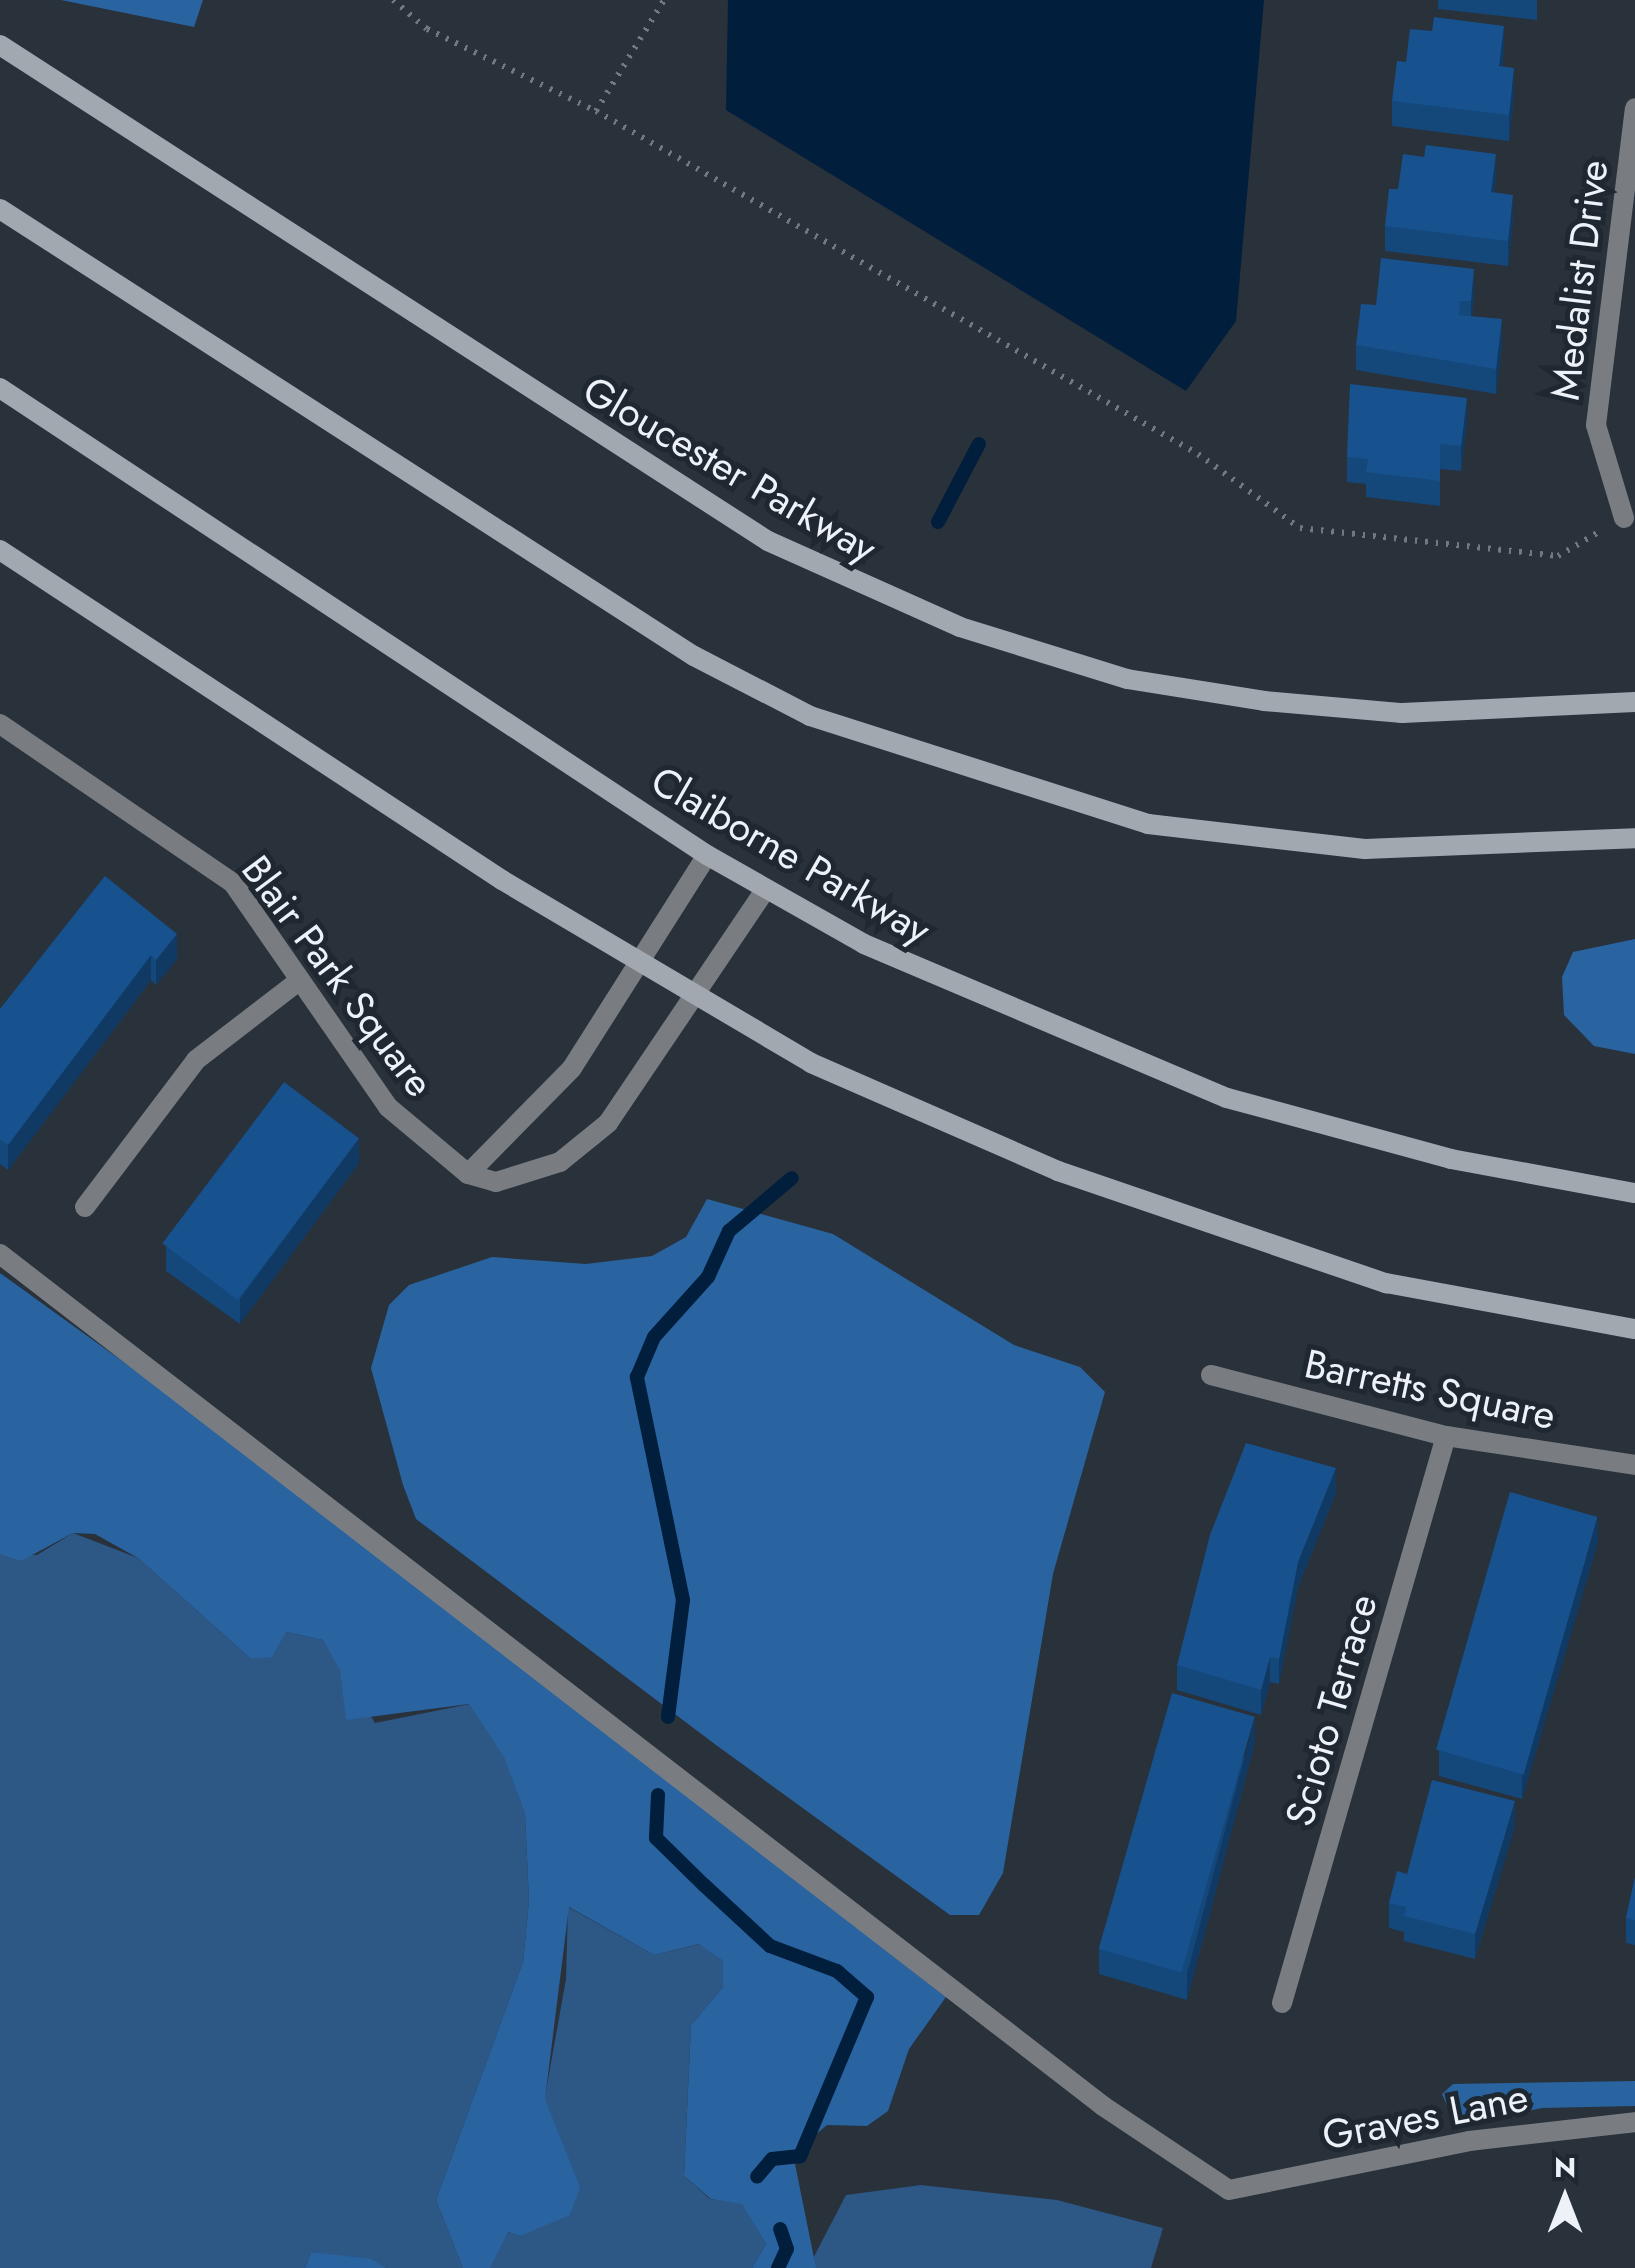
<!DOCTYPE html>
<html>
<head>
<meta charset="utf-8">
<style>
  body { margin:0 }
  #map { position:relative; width:1635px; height:2268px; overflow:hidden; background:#29313a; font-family:Jost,sans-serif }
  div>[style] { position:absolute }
  .green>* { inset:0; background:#2d5785 }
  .forest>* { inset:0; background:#2963a0 }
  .water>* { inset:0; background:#011e3d }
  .stream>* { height:14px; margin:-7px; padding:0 7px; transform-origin:7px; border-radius:7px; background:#011e3d }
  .path>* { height:6px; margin-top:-3px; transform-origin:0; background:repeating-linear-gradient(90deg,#717880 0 2.5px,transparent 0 10.5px) }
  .lane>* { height:20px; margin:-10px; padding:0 10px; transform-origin:10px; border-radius:10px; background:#797d82 }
  .street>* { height:20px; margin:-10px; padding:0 10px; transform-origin:10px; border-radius:10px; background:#797d82 }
  .secondary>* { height:20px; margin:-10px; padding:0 10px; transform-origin:10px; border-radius:10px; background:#a2a8b0 }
  .wall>* { inset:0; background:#14477a }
  .shaded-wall>* { inset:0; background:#103963 }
  .building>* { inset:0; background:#17528e; transform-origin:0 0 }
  span { translate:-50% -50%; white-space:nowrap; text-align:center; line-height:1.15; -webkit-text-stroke:10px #1f2730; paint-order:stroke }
  .street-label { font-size:40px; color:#edf2f8 }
  .north { position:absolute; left:1515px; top:2148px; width:100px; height:100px; -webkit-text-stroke:8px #1f2730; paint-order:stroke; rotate:0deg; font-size:28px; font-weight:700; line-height:40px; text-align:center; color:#edf2f8 }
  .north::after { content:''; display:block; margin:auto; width:35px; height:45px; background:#edf2f8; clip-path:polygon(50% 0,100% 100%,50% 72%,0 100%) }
</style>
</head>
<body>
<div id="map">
  <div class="green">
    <div style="clip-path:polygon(73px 1533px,138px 1558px,251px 1659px,286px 1632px,323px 1640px,375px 1723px,470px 1704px,505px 1757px,525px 1814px,529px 1901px,523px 1962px,436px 2200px,463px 2268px,386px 2268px,311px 2252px,305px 2268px,0 2268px,0 1554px,37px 1555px)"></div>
    <div style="clip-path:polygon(568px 1907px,654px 1955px,700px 1944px,723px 1961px,723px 1987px,691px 2025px,684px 2176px,710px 2199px,742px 2203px,766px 2244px,752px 2268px,490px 2268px,493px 2247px,508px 2232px,520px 2236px,566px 1979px)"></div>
    <div style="clip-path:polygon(921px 2185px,1057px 2200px,1163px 2228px,1151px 2268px,808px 2268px,846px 2195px)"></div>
  </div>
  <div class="forest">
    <div style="clip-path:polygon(61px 0,203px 0,194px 27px)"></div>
    <div style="clip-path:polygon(1635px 939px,1635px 1054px,1594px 1046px,1564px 1015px,1562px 977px,1573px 952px)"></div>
    <div style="clip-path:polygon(707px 1199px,833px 1234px,1014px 1345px,1080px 1367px,1105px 1392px,1053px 1574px,1003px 1873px,979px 1915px,950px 1915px,716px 1745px,416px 1519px,403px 1485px,371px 1368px,389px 1305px,409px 1285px,492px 1257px,586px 1264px,652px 1256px,686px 1237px)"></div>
    <div style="clip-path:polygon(0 1273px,215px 1428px,946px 1997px,909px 2049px,888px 2111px,867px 2126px,827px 2125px,793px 2154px,816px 2268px,752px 2268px,766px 2244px,742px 2204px,711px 2199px,684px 2176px,691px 2025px,723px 1987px,723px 1961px,699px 1944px,654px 1955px,569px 1907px,545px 2099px,580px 2187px,570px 2215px,520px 2236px,508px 2232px,490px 2268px,463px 2268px,436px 2200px,523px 1962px,529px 1901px,525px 1814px,504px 1757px,469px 1704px,346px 1720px,340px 1670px,323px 1640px,286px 1632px,272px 1657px,251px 1659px,138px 1558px,95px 1534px,73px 1533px,21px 1561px,0 1554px)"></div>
    <div style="clip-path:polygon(1635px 2081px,1635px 2106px,1542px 2108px,1471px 2123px,1452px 2117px,1442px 2094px,1453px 2084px)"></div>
    <div style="clip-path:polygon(311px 2252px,371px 2259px,386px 2268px,305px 2268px)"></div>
  </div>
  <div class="water">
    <div style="clip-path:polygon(728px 0,1264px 0,1236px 321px,1186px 391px,726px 110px)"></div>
  </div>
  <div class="stream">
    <div style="left:938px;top:522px;width:88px;rotate:-62.3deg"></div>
    <div style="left:668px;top:1717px;width:118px;rotate:-82.7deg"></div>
    <div style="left:683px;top:1600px;width:228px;rotate:-101.7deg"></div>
    <div style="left:637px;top:1377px;width:43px;rotate:-67deg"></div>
    <div style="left:654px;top:1337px;width:81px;rotate:-48deg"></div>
    <div style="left:708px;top:1277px;width:51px;rotate:-65.5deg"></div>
    <div style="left:729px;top:1231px;width:82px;rotate:-40.1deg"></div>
    <div style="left:658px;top:1795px;width:43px;rotate:92.7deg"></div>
    <div style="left:656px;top:1838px;width:67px;rotate:44.4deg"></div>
    <div style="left:704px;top:1885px;width:90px;rotate:42.7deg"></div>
    <div style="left:770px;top:1946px;width:72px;rotate:20.5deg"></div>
    <div style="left:837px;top:1971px;width:40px;rotate:41deg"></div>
    <div style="left:867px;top:1997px;width:173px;rotate:112.8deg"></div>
    <div style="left:800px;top:2156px;width:28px;rotate:174deg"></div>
    <div style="left:772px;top:2159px;width:23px;rotate:130deg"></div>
    <div style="left:778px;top:2268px;width:21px;rotate:-65deg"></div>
    <div style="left:787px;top:2249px;width:21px;rotate:-109deg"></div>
  </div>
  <div class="path">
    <div style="left:393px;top:0;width:45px;rotate:40.5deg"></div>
    <div style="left:427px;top:29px;width:188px;rotate:25.9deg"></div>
    <div style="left:596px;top:111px;width:693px;rotate:29.67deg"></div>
    <div style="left:1198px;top:454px;width:126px;rotate:36deg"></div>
    <div style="left:1300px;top:528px;width:260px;rotate:6.2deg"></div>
    <div style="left:1558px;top:556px;width:45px;rotate:-30.5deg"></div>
    <div style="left:596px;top:111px;width:130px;rotate:-58.5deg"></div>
  </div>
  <div class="lane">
    <div style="left:0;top:1254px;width:1394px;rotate:37.68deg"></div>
    <div style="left:1103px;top:2106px;width:151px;rotate:33.7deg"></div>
  </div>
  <div class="street">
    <div style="left:1624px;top:518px;width:97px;rotate:-106.8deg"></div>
    <div style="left:1596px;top:425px;width:319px;rotate:-83deg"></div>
    <div style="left:0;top:724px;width:282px;rotate:34.3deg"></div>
    <div style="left:233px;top:883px;width:272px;rotate:55.3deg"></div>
    <div style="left:388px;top:1107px;width:104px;rotate:39.9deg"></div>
    <div style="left:468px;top:1174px;width:29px;rotate:16deg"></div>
    <div style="left:496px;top:1182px;width:67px;rotate:-17.4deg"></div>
    <div style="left:560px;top:1162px;width:62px;rotate:-39.1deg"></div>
    <div style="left:608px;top:1123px;width:282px;rotate:-56deg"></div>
    <div style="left:468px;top:1174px;width:148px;rotate:-45.5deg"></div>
    <div style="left:572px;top:1068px;width:252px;rotate:-57.6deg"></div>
    <div style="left:85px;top:1207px;width:184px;rotate:-52.9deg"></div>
    <div style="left:196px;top:1060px;width:131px;rotate:-37.6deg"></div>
    <div style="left:1211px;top:1375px;width:243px;rotate:14.6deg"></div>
    <div style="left:1446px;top:1436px;width:191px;rotate:8.7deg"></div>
    <div style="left:1282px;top:2003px;width:590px;rotate:-73.87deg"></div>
    <div style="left:1229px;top:2190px;width:245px;rotate:-11.5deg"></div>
    <div style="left:1469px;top:2141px;width:167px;rotate:-6.5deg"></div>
  </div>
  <div class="secondary">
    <div style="left:0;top:45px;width:914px;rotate:32.86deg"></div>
    <div style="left:768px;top:541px;width:210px;rotate:24.1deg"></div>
    <div style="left:960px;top:627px;width:175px;rotate:17.3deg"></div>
    <div style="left:1127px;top:679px;width:139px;rotate:9.1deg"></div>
    <div style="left:1264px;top:701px;width:139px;rotate:5deg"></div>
    <div style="left:1402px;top:713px;width:233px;rotate:-2.7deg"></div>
    <div style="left:0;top:209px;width:825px;rotate:32.79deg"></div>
    <div style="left:694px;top:656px;width:131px;rotate:27.3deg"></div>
    <div style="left:810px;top:716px;width:355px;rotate:17.7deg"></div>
    <div style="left:1148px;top:824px;width:218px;rotate:6.6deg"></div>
    <div style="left:1365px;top:849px;width:270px;rotate:-2.3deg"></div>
    <div style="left:0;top:388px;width:847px;rotate:33.45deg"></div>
    <div style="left:707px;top:855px;width:180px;rotate:29.5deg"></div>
    <div style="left:864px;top:944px;width:394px;rotate:23deg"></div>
    <div style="left:1227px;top:1098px;width:232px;rotate:15.2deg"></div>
    <div style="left:1451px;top:1159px;width:187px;rotate:10.5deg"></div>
    <div style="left:0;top:550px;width:601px;rotate:33.32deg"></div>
    <div style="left:502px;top:880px;width:359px;rotate:30.6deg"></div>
    <div style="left:811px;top:1063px;width:270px;rotate:23.6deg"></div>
    <div style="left:1058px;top:1171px;width:347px;rotate:18.9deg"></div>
    <div style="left:1386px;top:1283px;width:253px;rotate:10.5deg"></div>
  </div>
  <div class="wall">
    <div style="clip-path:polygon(1438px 0,1537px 0,1537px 20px,1438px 9px)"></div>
    <div style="clip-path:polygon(1504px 51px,1502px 67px,1514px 94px,1509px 141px,1392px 126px,1392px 101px,1406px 62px)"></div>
    <div style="clip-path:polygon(1424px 157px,1496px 179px,1494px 193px,1513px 220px,1508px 266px,1385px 251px,1385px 226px,1398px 189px)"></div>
    <div style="clip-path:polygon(1474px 294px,1472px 316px,1502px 344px,1496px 394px,1356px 370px,1356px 345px,1376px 305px)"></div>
    <div style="clip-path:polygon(1467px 423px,1461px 471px,1440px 469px,1440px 506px,1366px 497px,1366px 484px,1347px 482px,1347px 457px)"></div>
    <div style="clip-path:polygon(105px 876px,177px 959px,156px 985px,151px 980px,8px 1170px,0 1164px,0 1009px)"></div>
    <div style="clip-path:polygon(359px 1163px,240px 1324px,166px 1271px,166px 1246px)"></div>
    <div style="clip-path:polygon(1336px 1493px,1298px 1587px,1279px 1684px,1270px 1682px,1261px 1715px,1177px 1690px,1177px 1665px)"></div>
    <div style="clip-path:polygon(1598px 1542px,1522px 1799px,1439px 1776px,1439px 1750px)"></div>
    <div style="clip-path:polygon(1255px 1742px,1187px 2000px,1099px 1974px,1099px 1949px)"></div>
    <div style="clip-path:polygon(1515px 1826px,1475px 1959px,1404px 1941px,1404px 1932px,1389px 1928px,1389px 1903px,1407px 1874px)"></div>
    <div style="clip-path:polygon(1635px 1877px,1635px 1945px,1626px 1943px,1626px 1918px)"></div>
  </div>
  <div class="shaded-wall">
    <div style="clip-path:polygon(1504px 26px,1504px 51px,1499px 91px,1499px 66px)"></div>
    <div style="clip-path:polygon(1514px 68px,1514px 94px,1509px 141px,1509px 115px)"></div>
    <div style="clip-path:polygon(1496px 154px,1496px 179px,1491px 217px,1491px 192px)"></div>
    <div style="clip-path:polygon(1513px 195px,1513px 220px,1508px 266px,1508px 241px)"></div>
    <div style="clip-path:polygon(1474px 269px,1474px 294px,1471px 326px,1471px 301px)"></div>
    <div style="clip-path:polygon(1502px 319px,1502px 344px,1496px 394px,1496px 369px)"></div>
    <div style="clip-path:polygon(1467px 398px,1467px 423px,1461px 471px,1461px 446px)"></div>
    <div style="clip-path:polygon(177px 934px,177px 959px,156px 985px,156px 960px)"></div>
    <div style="clip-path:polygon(151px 955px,151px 980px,8px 1170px,8px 1145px)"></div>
    <div style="clip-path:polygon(359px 1138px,359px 1163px,240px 1324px,240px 1299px)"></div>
    <div style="clip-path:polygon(1336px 1468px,1336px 1493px,1298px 1587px,1279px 1684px,1279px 1659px,1298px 1562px)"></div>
    <div style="clip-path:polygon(1598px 1517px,1598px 1542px,1522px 1799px,1522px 1774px)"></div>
    <div style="clip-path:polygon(1270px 1657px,1270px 1682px,1261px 1715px,1261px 1690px)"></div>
    <div style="clip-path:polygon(1255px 1717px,1255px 1742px,1187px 2000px,1187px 1974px)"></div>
    <div style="clip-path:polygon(1515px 1801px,1515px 1826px,1475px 1959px,1475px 1934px)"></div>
  </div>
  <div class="building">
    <div style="clip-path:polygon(1434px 17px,1504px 26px,1499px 66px,1514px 68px,1509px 115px,1392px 101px,1397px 61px,1406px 62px,1410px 29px,1432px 31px)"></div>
    <div style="clip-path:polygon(1426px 145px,1496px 154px,1491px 192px,1513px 195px,1508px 241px,1385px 226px,1389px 189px,1398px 189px,1403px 154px,1424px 157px)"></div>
    <div style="clip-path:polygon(1381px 258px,1474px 269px,1471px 301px,1460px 301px,1459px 315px,1502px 319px,1496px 369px,1356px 345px,1361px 304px,1376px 305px)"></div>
    <div style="clip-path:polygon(1350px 384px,1467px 398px,1461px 446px,1440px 444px,1440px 481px,1366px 472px,1368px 459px,1347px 457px)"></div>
    <div style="clip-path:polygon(105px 876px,177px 934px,156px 960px,151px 955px,8px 1145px,0 1139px,0 1009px)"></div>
    <div style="left:284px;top:1082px;width:94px;height:202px;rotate:37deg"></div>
    <div style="clip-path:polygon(1246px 1443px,1336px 1468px,1298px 1562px,1279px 1659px,1270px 1657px,1261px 1690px,1177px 1665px,1210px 1535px)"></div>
    <div style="left:1510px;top:1492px;width:91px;height:268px;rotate:16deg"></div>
    <div style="left:1172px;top:1693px;width:86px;height:266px;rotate:16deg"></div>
    <div style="clip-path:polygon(1432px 1780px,1515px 1801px,1475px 1934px,1404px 1916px,1406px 1907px,1389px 1903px,1397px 1871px,1407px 1874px)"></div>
    <div style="clip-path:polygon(1635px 1877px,1635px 1920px,1626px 1918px)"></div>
  </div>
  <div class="street-label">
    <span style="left:1579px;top:280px;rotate:-83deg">Medalist Drive</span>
    <span style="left:730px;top:469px;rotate:30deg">Gloucester Parkway</span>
    <span style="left:791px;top:855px;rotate:30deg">Claiborne Parkway</span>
    <span style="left:338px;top:976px;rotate:53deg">Blair Park Square</span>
    <span style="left:1430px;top:1389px;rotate:12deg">Barretts Square</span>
    <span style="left:1331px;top:1710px;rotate:-74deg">Scioto Terrace</span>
    <span style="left:1425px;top:2116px;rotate:-11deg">Graves Lane</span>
  </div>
  <div class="north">N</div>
</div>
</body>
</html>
